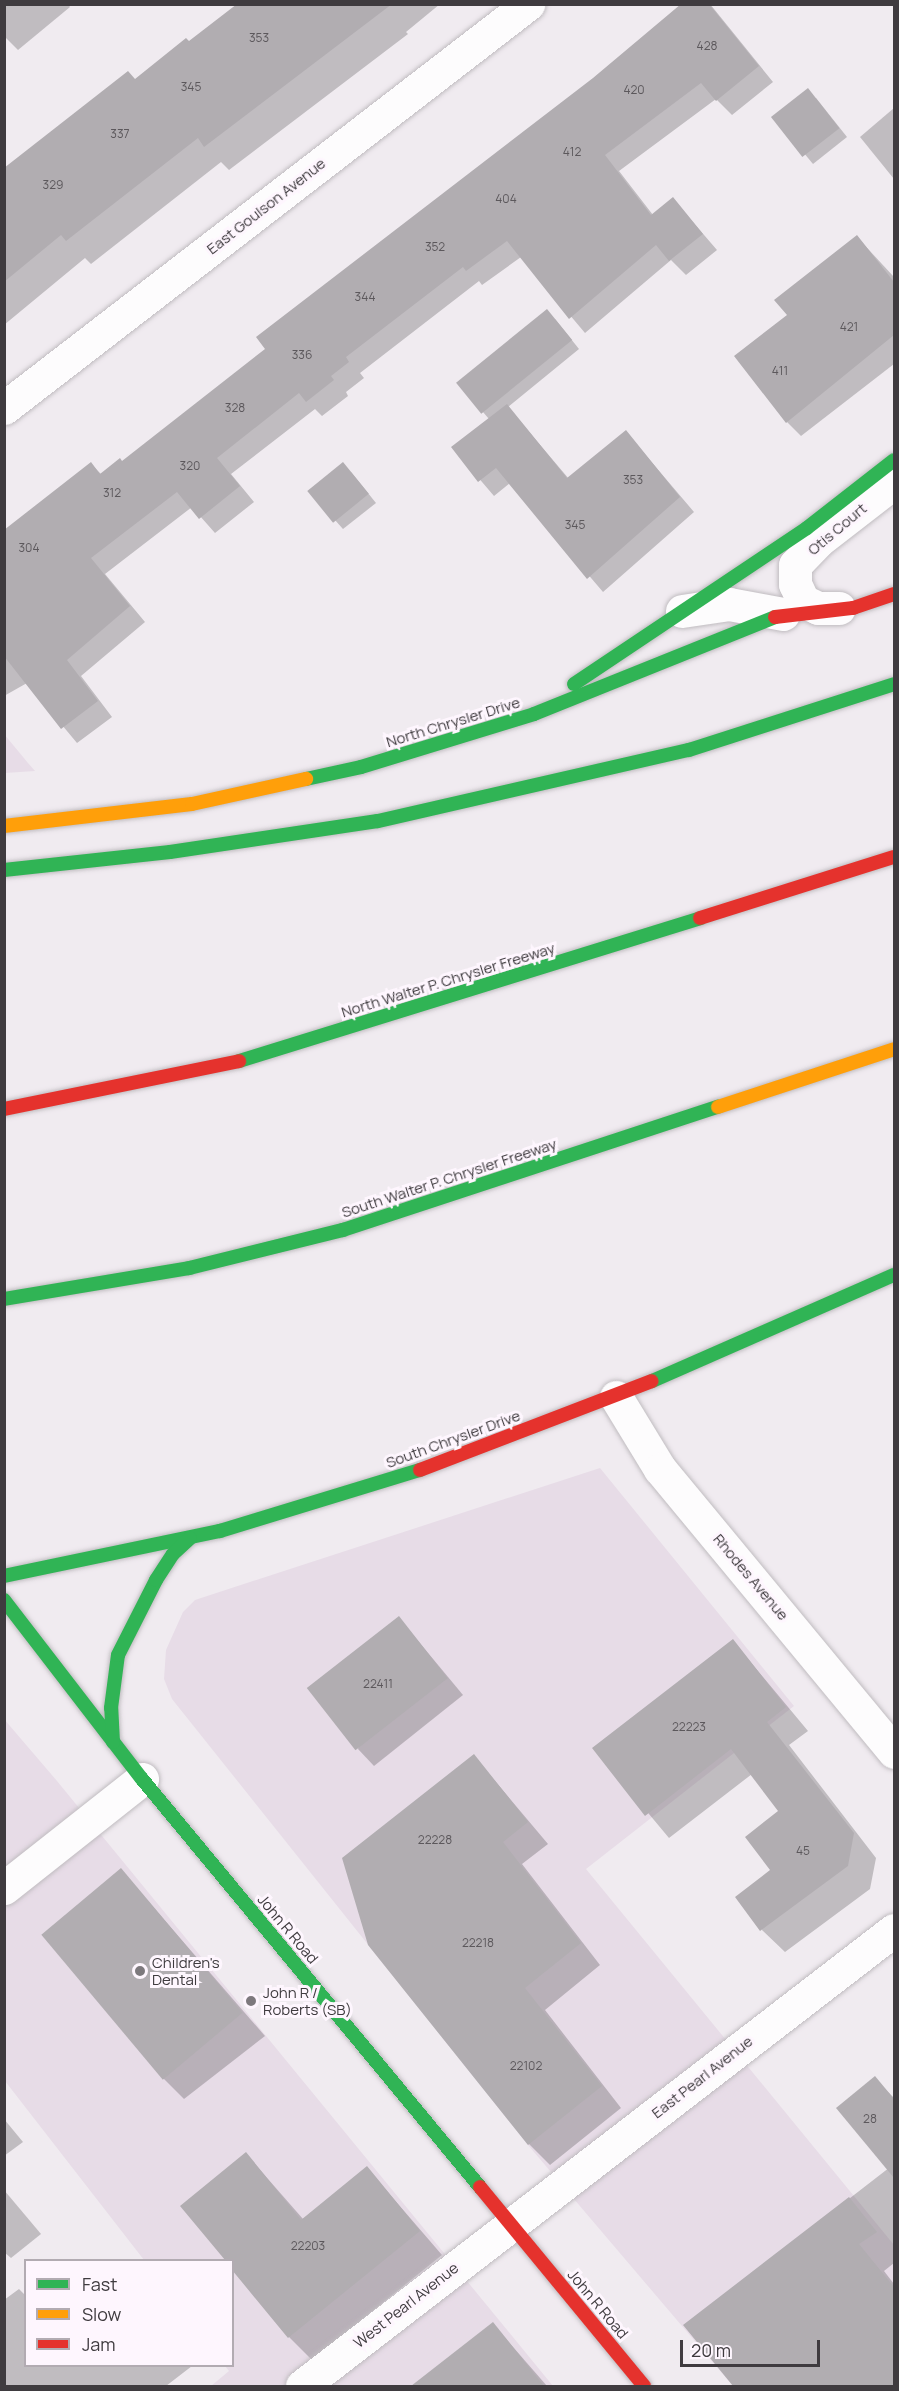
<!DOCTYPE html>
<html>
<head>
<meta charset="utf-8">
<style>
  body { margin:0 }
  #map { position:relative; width:899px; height:2391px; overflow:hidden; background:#f0ebf0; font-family:Manrope,sans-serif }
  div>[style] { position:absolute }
  .built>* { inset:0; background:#e7dce7 }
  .shadow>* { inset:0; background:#0003 }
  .building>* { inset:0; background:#b1adb1; transform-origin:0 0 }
  .roads { filter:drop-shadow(0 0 2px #c0bcc0) drop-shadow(0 0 2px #c0bcc0) }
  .street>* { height:33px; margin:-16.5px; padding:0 16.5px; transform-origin:16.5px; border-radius:16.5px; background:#fdfcfd }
  .fast>* { height:14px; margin:-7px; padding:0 7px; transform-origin:7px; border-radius:7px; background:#30b455 }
  .slow>* { height:14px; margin:-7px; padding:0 7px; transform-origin:7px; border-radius:7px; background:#ff9f0a }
  .jam>* { height:14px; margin:-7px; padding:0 7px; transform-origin:7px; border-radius:7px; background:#e5322d }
  .dots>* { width:16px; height:16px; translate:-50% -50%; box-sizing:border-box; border:3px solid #fef6fe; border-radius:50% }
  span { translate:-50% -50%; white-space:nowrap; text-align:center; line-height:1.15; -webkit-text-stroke:6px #fef6fe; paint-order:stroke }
  .number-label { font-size:12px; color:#5c585c }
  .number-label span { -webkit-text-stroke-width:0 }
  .street-label { font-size:15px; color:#3f3b3f }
  .poi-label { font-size:15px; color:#3f3b3f }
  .left { translate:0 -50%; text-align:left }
  .frame { position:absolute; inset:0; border:6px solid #3f3b3f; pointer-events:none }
  .legend { position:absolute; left:24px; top:2259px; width:210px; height:108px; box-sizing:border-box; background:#fef6fe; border:2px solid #b2abb2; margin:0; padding:8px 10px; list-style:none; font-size:18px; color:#3f3b3f }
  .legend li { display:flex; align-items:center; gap:12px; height:30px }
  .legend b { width:30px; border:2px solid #b2abb2 }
  .scale { position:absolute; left:680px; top:2340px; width:140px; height:27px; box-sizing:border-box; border:3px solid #3f3b3f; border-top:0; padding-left:8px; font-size:18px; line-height:21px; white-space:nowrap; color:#3f3b3f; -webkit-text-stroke:4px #fef6fe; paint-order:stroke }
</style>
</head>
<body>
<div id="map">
  <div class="built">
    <div style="clip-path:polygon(4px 734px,28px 763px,35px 771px,5px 773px)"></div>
    <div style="clip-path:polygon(600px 1468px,794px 1706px,586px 1869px,894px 2245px,894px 2386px,733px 2386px,528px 2145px,172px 1699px,164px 1679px,166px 1650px,183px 1612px,195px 1600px)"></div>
    <div style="clip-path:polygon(4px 1719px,57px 1781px,553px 2386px,211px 2386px,229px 2371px,225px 2366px,232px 2366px,232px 2260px,144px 2260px,5px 2081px)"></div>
  </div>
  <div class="shadow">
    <div style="clip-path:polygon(4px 4px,68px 4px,70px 7px,18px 50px,4px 36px)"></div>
    <div style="clip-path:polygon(273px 4px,440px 4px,406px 32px,408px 34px,229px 170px,221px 162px,91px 264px,85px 258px,4px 325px,4px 170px,189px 43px)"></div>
    <div style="clip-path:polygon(683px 4px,710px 4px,773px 82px,732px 115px,716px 99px,619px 171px,653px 215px,673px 199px,717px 250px,686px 275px,671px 260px,585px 333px,521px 257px,482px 285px,479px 281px,360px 373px,364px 378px,346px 392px,348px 396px,322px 416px,315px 409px,231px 474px,254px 502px,215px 533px,192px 507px,105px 574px,145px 622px,81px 676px,112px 717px,77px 743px,27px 683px,4px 696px,4px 532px,91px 464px,101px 474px,122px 463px,268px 349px)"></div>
    <div style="clip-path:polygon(816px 98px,847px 137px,813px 164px,774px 117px)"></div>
    <div style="clip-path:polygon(894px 108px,894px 179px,860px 137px)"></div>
    <div style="clip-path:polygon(857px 237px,894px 277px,894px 364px,801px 436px,787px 422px)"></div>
    <div style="clip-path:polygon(555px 319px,579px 349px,508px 407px,569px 479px,626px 432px,694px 512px,603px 592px,510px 483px,494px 496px,453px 448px,489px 419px,458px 383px)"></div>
    <div style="clip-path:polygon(351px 472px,376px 503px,343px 529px,309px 491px)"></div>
    <div style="clip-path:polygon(399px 1618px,463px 1695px,374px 1766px,358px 1749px)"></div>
    <div style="clip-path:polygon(733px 1641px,808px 1731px,789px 1745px,876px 1858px,870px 1889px,785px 1952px,762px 1930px,780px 1811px,752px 1774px,669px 1838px,594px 1748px)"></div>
    <div style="clip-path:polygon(474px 1756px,548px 1844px,522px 1864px,600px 1965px,545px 2010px,621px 2108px,550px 2165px,529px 2144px)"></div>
    <div style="clip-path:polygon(121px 1870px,265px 2036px,184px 2099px,161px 2076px)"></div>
    <div style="clip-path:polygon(875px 2078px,894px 2098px,894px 2159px,888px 2165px)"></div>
    <div style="clip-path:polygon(4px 2119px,23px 2142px,4px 2156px)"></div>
    <div style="clip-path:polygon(246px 2154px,303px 2219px,367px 2168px,442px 2255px,312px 2360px,289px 2337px,232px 2260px,227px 2260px,182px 2206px)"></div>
    <div style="clip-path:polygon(894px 2164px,894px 2263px,884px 2271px,894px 2284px,894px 2386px,735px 2386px,685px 2326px)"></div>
    <div style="clip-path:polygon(4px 2190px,41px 2234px,11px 2258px,4px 2252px)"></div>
    <div style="clip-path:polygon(19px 2289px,26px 2296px,26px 2366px,192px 2366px,166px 2386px,4px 2386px,4px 2300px)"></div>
    <div style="clip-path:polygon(493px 2324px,547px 2386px,413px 2386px)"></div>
  </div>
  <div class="building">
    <div style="clip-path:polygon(237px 4px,392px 4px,204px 147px,198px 138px,66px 241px,61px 235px,4px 282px,4px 168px,128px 71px,135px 79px,186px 38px,189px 41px)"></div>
    <div style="clip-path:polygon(681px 4px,709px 4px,759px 66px,716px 101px,701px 83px,605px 155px,651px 215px,673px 197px,703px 234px,669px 261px,656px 245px,569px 319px,507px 241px,466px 271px,463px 267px,346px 357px,349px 362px,331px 376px,334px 380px,306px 402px,299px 393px,217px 458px,240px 486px,199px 519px,177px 492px,91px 558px,130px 606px,67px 660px,98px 701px,61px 729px,4px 656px,4px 530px,91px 462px,100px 474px,120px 458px,122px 461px,265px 349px,256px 337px,593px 78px)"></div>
    <div style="left:808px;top:88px;width:51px;height:47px;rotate:52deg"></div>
    <div style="clip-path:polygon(857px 235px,894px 282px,894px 335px,786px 423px,734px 356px,787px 315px,774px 300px)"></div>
    <div style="left:547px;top:309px;width:40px;height:117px;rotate:51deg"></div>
    <div style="clip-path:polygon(507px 404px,567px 478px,626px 430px,680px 497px,587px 579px,496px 468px,478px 482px,451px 447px)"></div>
    <div style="left:343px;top:462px;width:41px;height:46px;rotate:51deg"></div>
    <div style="left:399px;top:1616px;width:79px;height:117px;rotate:52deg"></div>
    <div style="clip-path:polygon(733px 1639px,786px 1707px,767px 1722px,854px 1833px,848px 1866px,760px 1931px,735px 1897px,770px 1870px,745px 1837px,778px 1811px,731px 1749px,645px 1816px,592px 1748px)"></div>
    <div style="clip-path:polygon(474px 1754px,528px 1822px,503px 1842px,581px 1943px,525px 1988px,602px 2086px,528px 2145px,368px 1945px,342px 1858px)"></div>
    <div style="left:121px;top:1868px;width:189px;height:104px;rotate:50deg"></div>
    <div style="clip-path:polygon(875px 2076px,894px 2099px,894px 2178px,836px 2108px)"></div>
    <div style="clip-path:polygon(246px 2152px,301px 2220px,367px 2166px,420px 2231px,288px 2338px,232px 2270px,232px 2260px,225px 2260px,180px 2206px)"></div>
    <div style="clip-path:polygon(849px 2197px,877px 2232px,859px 2244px,894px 2287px,894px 2386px,733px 2386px,683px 2325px)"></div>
    <div style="clip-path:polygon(493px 2322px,544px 2386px,411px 2386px)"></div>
  </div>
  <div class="roads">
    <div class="street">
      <div style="left:4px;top:408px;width:662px;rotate:-37.63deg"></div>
      <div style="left:839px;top:608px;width:21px;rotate:180deg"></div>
      <div style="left:818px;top:608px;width:17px;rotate:-155deg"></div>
      <div style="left:803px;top:601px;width:19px;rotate:-115deg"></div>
      <div style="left:795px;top:584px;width:19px;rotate:-90deg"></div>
      <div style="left:795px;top:565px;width:33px;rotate:-46deg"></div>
      <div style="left:818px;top:541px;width:96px;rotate:-37.8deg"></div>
      <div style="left:682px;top:611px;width:48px;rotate:-8.5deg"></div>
      <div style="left:729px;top:604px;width:55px;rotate:10.5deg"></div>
      <div style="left:616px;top:1397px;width:84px;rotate:58.6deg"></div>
      <div style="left:660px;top:1469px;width:367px;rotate:50.4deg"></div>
      <div style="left:4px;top:1888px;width:176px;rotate:-38.3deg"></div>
      <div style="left:302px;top:2386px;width:747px;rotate:-37.61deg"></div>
    </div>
    <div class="fast">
      <div style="left:574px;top:684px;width:280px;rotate:-33.8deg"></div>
      <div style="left:807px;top:528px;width:110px;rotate:-38deg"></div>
      <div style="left:306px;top:779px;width:56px;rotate:-12.3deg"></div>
      <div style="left:361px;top:767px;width:181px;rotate:-17deg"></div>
      <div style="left:534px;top:714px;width:260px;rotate:-21.9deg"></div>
      <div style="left:4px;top:870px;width:167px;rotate:-6.2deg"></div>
      <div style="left:170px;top:852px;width:210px;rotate:-8.5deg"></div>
      <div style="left:378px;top:821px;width:319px;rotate:-12.9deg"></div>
      <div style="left:689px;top:750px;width:215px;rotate:-17.8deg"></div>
      <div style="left:239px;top:1061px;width:483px;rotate:-17.2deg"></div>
      <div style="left:4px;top:1299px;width:188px;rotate:-9.5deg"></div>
      <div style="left:189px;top:1268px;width:159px;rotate:-13.9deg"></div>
      <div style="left:343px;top:1230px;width:395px;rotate:-18.2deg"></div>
      <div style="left:652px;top:1381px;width:264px;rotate:-23.7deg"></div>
      <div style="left:4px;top:1576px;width:221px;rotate:-11.8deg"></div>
      <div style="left:220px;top:1531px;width:209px;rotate:-17deg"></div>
      <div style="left:4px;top:1600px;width:226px;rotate:52.4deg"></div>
      <div style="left:142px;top:1779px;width:530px;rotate:50.36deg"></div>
      <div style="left:113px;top:1742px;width:34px;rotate:-93deg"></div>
      <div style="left:111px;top:1708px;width:53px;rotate:-82.5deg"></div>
      <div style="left:118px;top:1655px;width:84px;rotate:-63.1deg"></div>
      <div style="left:156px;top:1580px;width:31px;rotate:-57deg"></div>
      <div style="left:173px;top:1554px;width:23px;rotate:-43deg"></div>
    </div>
    <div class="slow">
      <div style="left:4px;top:826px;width:189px;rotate:-6.7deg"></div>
      <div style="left:192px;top:804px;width:117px;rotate:-12.4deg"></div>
      <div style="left:718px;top:1107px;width:185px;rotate:-18.2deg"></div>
    </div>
    <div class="jam">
      <div style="left:775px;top:617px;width:79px;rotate:-6.6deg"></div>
      <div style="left:853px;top:608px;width:43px;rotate:-18.9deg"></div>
      <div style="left:700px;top:918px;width:203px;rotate:-17.5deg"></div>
      <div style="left:4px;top:1109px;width:240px;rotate:-11.5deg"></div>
      <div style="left:420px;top:1470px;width:248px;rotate:-21deg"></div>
      <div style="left:480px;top:2187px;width:258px;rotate:50.5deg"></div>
    </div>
  </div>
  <div class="dots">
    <div style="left:140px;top:1971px;background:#7d797d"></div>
    <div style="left:251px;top:2001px;background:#7d797d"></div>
  </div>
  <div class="number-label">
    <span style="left:259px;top:38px">353</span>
    <span style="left:707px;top:46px">428</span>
    <span style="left:191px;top:87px">345</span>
    <span style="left:634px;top:90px">420</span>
    <span style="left:120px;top:134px">337</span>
    <span style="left:572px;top:152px">412</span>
    <span style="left:53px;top:185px">329</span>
    <span style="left:506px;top:199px">404</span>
    <span style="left:435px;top:247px">352</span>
    <span style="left:365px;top:297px">344</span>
    <span style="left:849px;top:327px">421</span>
    <span style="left:302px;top:355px">336</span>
    <span style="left:780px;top:371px">411</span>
    <span style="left:235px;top:408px">328</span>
    <span style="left:190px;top:466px">320</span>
    <span style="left:633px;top:480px">353</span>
    <span style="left:112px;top:493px">312</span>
    <span style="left:575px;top:525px">345</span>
    <span style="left:29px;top:548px">304</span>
    <span style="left:378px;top:1684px">22411</span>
    <span style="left:689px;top:1727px">22223</span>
    <span style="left:435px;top:1840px">22228</span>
    <span style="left:803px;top:1851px">45</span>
    <span style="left:478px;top:1943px">22218</span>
    <span style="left:526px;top:2066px">22102</span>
    <span style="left:870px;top:2119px">28</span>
    <span style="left:308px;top:2246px">22203</span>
  </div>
  <div class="street-label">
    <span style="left:266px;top:206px;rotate:-38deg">East Goulson Avenue</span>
    <span style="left:837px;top:529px;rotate:-40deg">Otis Court</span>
    <span style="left:453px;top:722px;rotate:-17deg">North Chrysler Drive</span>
    <span style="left:448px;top:980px;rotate:-17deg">North Walter P. Chrysler Freeway</span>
    <span style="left:449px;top:1178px;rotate:-18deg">South Walter P. Chrysler Freeway</span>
    <span style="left:453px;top:1439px;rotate:-20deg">South Chrysler Drive</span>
    <span style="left:751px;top:1577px;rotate:50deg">Rhodes Avenue</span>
    <span style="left:288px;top:1929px;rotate:50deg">John R Road</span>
    <span style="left:702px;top:2077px;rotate:-38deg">East Pearl Avenue</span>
    <span style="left:598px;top:2304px;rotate:50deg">John R Road</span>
    <span style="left:406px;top:2305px;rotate:-38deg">West Pearl Avenue</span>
  </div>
  <div class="poi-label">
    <span class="left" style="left:152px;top:1971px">Children's<br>Dental</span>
    <span class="left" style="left:263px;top:2001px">John R /<br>Roberts (SB)</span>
  </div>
  <div class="frame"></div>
  <ul class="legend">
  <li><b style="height:8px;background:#30b455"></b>Fast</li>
  <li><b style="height:8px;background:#ff9f0a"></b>Slow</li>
  <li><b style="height:8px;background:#e5322d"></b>Jam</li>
  </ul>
  <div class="scale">20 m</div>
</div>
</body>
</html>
